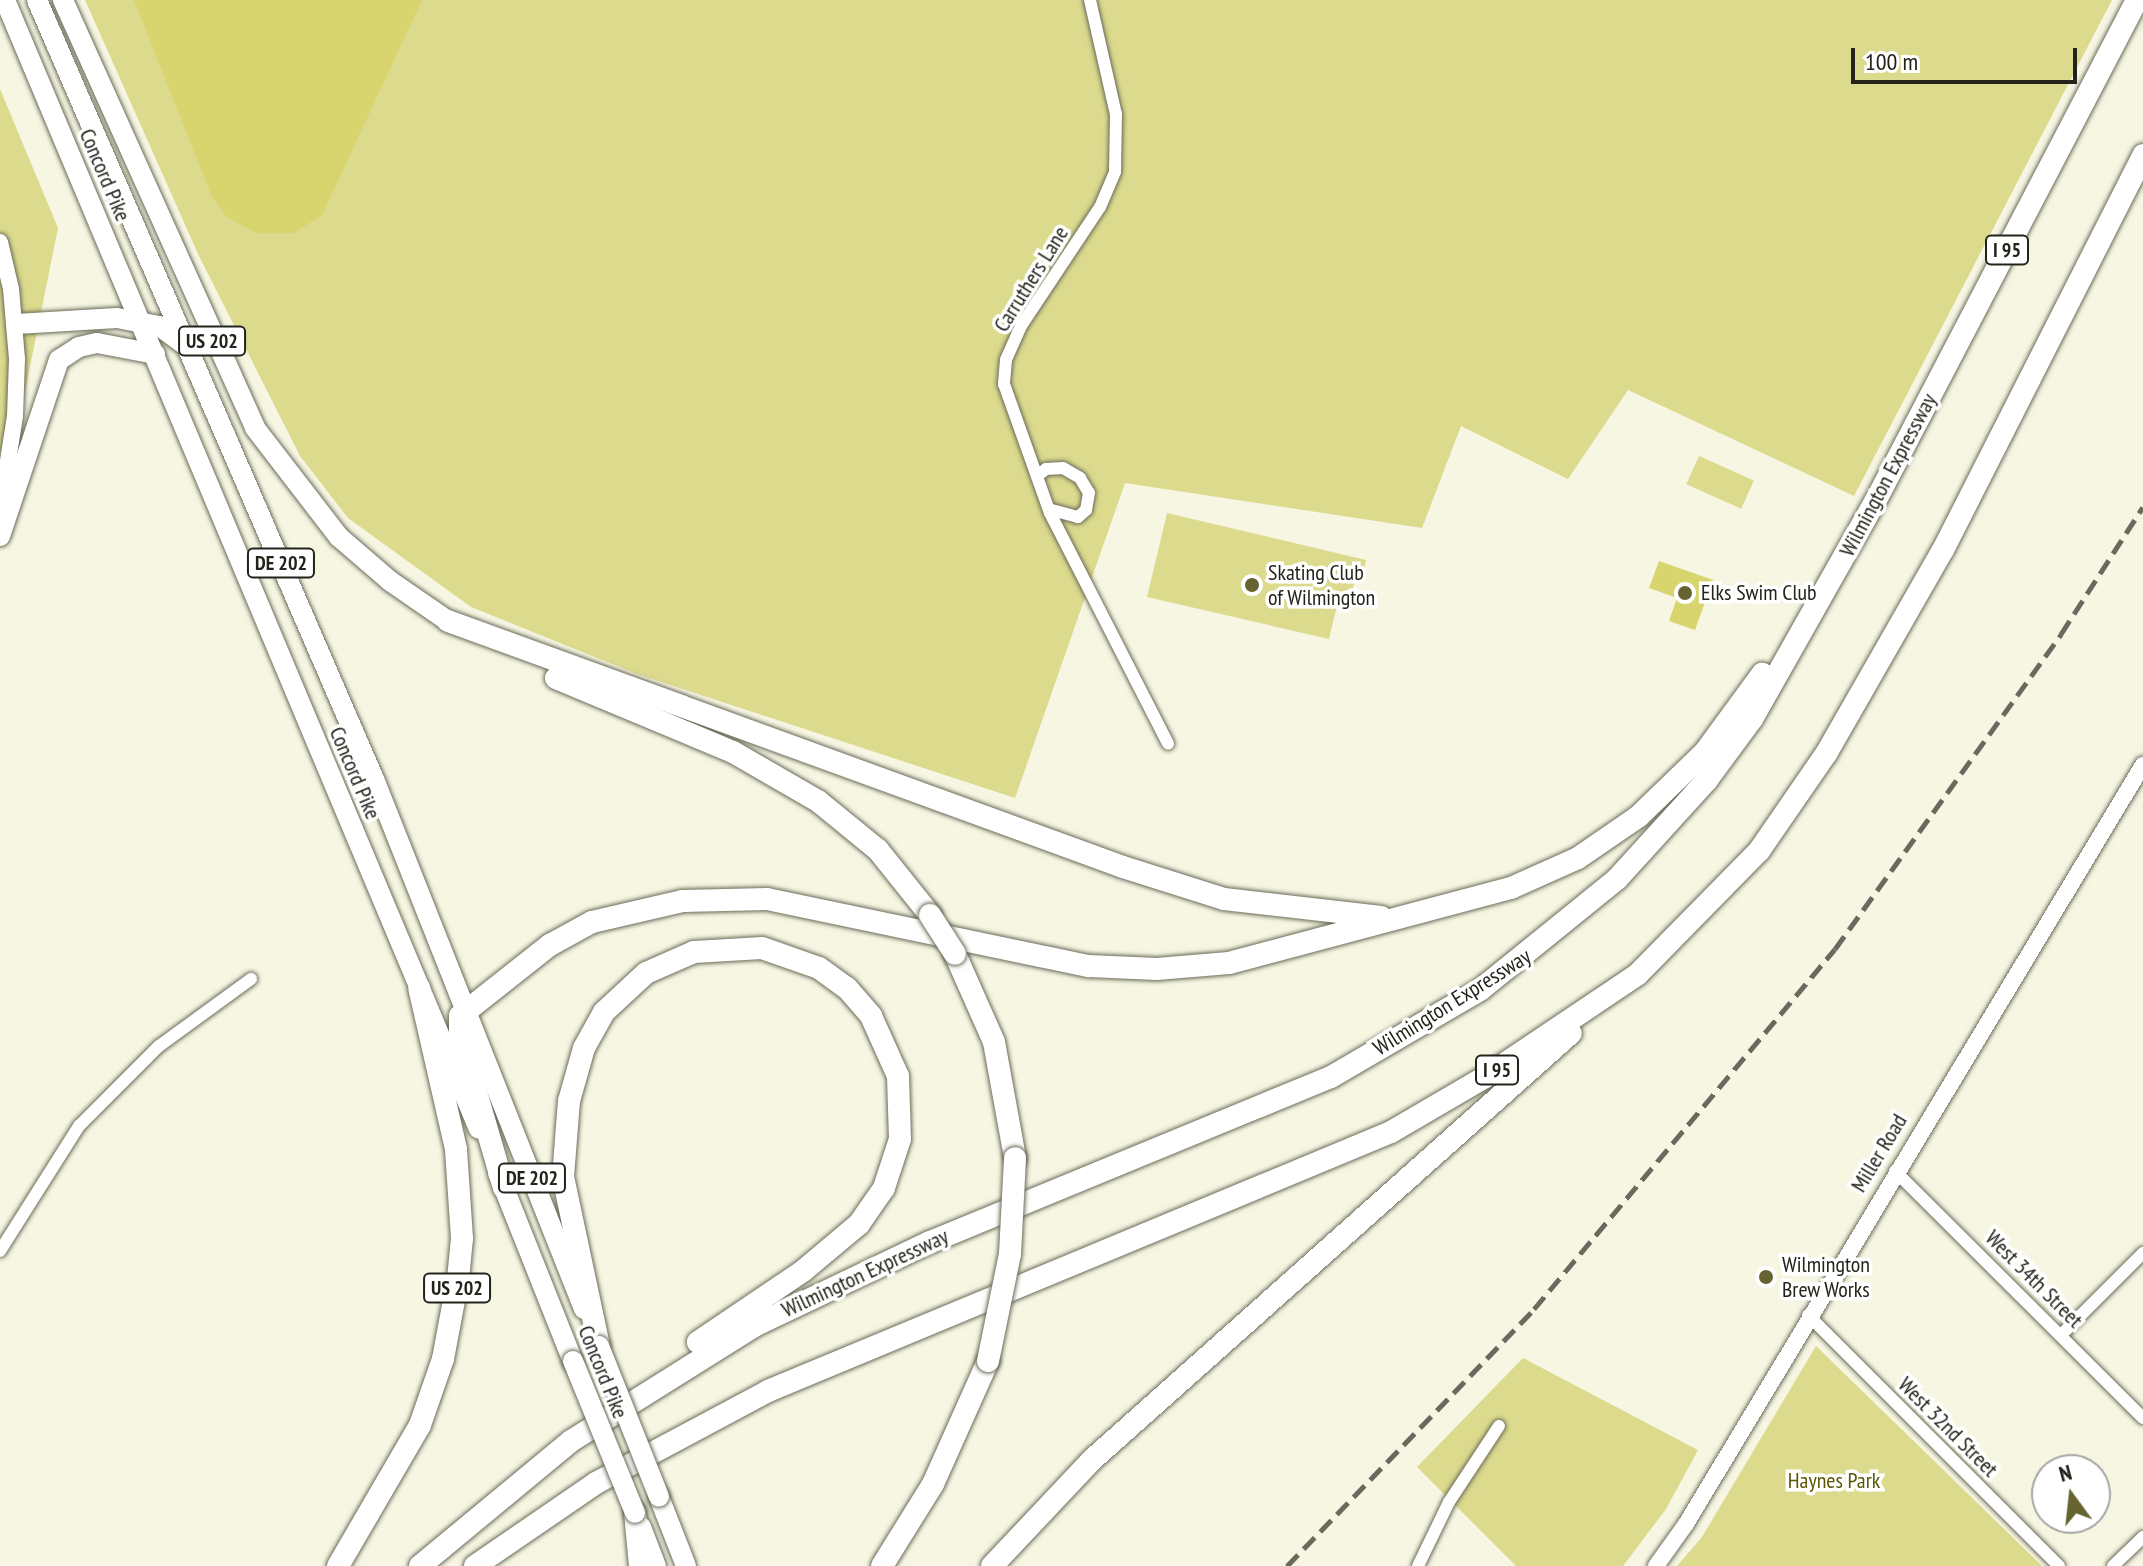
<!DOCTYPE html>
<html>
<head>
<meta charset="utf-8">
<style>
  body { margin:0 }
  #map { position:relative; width:2143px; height:1566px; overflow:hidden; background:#f6f6e3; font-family:"PT Sans Narrow",sans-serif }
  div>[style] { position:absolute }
  .green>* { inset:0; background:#dcda8d; transform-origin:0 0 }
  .water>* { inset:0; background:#d8d46e }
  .roads { filter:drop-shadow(0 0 2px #6b6b5a) drop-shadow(0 0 2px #6b6b5a) }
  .minor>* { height:12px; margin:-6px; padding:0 6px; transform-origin:6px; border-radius:6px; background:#fff }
  .tertiary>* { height:16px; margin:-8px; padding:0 8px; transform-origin:8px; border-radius:8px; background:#fff }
  .primary>* { height:20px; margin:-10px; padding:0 10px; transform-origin:10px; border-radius:10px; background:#fff }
  .trunk>* { height:20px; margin:-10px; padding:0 10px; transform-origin:10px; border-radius:10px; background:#fff }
  .motorway>* { height:22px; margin:-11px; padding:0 11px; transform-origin:11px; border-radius:11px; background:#fff }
  .rail>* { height:5px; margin-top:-2.5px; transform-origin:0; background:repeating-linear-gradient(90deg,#69695e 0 16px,transparent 0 24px) }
  .bridges { filter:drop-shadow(0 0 2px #6b6b5a) drop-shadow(0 0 2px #6b6b5a) }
  .primary-bridge>* { height:20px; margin:-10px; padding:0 10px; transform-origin:10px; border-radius:10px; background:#fff }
  .trunk-bridge>* { height:20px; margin:-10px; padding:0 10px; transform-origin:10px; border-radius:10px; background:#fff }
  .motorway-bridge>* { height:22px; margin:-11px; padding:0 11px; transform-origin:11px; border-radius:11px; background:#fff }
  .dots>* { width:22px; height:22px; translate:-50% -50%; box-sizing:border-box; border:4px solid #fff; border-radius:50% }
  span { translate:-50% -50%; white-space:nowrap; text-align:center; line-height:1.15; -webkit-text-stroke:7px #fff; paint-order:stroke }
  .shield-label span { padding:2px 6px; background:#fff; border:2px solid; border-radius:6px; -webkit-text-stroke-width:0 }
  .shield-label { font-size:20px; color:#23231c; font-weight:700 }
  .street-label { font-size:22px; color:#23231c }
  .poi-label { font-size:22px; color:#23231c }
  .left { translate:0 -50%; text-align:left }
  .park-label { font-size:22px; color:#5a5705 }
  .north { position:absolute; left:2031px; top:1454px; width:80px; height:80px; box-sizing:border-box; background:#fff; border:2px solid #a7a7a4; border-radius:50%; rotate:345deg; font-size:22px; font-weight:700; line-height:32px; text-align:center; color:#23231c }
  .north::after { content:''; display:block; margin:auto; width:28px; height:36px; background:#656330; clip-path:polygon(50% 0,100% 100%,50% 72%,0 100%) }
  .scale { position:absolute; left:1851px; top:48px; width:226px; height:36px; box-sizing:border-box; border:4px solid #23231c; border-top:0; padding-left:10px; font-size:24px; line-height:28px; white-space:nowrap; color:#23231c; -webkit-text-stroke:6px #fff; paint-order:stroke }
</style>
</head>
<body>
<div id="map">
  <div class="green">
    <div style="clip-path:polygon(85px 0,2112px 0,1854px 496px,1628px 390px,1568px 479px,1461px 426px,1422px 528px,1125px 483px,1015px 798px,637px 674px,471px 607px,348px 518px,300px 456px,199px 256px)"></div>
    <div style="clip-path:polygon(0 89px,58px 228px,2px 505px,0 501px)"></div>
    <div style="left:1699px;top:456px;width:60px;height:31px;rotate:24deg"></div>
    <div style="clip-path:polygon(1167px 513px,1366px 560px,1363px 574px,1357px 573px,1350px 599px,1339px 597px,1329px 639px,1147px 597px)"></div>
    <div style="clip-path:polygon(1816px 1346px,2041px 1565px,2042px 1566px,1677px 1566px,1702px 1537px)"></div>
    <div style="clip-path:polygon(1523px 1358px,1698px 1450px,1666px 1509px,1623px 1566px,1516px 1566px,1417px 1467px)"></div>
  </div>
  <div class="water">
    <div style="clip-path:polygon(134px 0,422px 0,322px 215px,294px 233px,256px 233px,227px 217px,212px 197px)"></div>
    <div style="clip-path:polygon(1659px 561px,1713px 580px,1695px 630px,1669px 621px,1677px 598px,1649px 588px)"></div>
  </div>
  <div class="roads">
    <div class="minor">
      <div style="left:1090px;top:0;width:117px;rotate:77.2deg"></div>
      <div style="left:1116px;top:114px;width:58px;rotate:91deg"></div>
      <div style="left:1115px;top:172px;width:38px;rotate:113deg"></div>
      <div style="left:1100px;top:207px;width:143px;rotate:123.6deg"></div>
      <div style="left:1021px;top:326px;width:37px;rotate:114deg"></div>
      <div style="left:1006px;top:360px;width:24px;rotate:95deg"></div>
      <div style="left:1004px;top:384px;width:137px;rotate:70.4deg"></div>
      <div style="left:1050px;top:513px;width:259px;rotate:62.9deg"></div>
      <div style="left:1037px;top:476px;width:11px;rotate:-38deg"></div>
      <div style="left:1046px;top:469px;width:17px;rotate:-3deg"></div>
      <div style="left:1063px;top:468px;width:20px;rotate:30deg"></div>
      <div style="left:1080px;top:478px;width:17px;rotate:59deg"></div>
      <div style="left:1089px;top:493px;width:17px;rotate:100deg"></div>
      <div style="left:1086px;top:510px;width:11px;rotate:139deg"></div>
      <div style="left:1078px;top:517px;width:30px;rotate:-165deg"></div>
      <div style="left:1895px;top:1171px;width:350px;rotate:44.9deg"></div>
      <div style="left:0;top:1251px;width:148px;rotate:-57.7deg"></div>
      <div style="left:79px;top:1126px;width:113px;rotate:-45deg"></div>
      <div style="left:159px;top:1046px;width:114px;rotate:-36.1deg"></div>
      <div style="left:1808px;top:1315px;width:355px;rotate:45deg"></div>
      <div style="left:2062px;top:1334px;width:115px;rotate:-45deg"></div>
      <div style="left:1418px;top:1566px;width:71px;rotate:-64.2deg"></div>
      <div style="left:1449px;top:1502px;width:91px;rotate:-56.7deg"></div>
      <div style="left:2113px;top:1566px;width:42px;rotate:-44deg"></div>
    </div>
    <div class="tertiary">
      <div style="left:0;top:242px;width:48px;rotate:76.8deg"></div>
      <div style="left:11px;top:289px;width:70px;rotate:85.1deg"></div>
      <div style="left:17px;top:359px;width:57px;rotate:92deg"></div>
      <div style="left:15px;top:416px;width:97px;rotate:98.9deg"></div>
      <div style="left:1656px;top:1566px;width:52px;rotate:-54.5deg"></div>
      <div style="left:1686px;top:1524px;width:886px;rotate:-58.95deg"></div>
    </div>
    <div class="primary">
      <div style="left:37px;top:0;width:849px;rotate:66.61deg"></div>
      <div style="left:374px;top:779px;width:570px;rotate:68.39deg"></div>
      <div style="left:16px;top:324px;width:101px;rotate:-3.4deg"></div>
      <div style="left:117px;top:318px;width:43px;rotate:10.8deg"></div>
      <div style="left:159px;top:326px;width:36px;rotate:36deg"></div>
      <div style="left:659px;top:1497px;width:74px;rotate:68.6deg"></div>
      <div style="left:641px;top:1527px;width:42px;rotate:69deg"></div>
    </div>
    <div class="trunk">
      <div style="left:5px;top:0;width:1224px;rotate:67.23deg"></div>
      <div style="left:63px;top:0;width:469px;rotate:65.8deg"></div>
      <div style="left:255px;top:428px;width:138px;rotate:52.4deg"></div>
      <div style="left:339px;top:537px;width:67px;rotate:40.8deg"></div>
      <div style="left:390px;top:581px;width:70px;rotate:34.6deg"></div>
      <div style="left:0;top:536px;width:186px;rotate:-71.5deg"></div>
      <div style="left:59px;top:360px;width:24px;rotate:-33deg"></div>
      <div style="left:79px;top:347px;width:18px;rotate:-13deg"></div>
      <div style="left:97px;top:343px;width:59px;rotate:10.7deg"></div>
      <div style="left:498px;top:1173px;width:202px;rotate:68.3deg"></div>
    </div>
    <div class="motorway">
      <div style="left:448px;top:621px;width:718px;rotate:20.02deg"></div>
      <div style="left:1123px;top:867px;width:106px;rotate:17.6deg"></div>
      <div style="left:1224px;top:899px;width:158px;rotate:6.5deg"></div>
      <div style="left:556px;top:678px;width:192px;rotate:22.7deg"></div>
      <div style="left:733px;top:752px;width:98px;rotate:30deg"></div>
      <div style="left:818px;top:801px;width:77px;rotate:39.2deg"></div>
      <div style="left:878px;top:850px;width:83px;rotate:51.3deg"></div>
      <div style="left:955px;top:954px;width:96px;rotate:66.1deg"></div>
      <div style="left:994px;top:1042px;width:118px;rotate:79.7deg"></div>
      <div style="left:504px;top:1188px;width:157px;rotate:-106.2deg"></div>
      <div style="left:460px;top:1037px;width:21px;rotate:-90deg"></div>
      <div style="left:460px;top:1016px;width:115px;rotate:-38.3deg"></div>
      <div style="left:550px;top:945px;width:48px;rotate:-28.7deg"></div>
      <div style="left:592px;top:922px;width:93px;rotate:-13deg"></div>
      <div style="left:683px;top:901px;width:84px;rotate:-1.4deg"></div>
      <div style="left:767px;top:899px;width:329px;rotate:11.8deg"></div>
      <div style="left:1089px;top:966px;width:68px;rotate:2.5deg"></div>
      <div style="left:1157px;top:969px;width:72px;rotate:-4.8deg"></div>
      <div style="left:1229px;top:963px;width:292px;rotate:-14.9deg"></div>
      <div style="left:1511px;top:888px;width:73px;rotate:-24.1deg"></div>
      <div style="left:1578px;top:858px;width:74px;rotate:-34.5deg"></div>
      <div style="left:1639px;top:816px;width:92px;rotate:-44.1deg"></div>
      <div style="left:1705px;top:752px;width:97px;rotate:-53.8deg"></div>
      <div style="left:599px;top:1346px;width:173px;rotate:-102deg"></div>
      <div style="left:563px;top:1177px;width:76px;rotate:-85.5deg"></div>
      <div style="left:569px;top:1101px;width:55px;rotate:-74.2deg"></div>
      <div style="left:584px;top:1048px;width:41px;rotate:-60.9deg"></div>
      <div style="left:604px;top:1012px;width:57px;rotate:-42.9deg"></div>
      <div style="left:646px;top:973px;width:52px;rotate:-23.6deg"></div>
      <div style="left:694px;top:952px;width:68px;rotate:-3.4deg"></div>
      <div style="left:762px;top:948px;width:60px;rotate:19.3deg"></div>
      <div style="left:819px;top:968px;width:34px;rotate:36deg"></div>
      <div style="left:847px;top:988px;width:37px;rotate:49deg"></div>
      <div style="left:871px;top:1016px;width:66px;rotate:65.8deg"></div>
      <div style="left:898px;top:1076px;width:63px;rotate:88.2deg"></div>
      <div style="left:900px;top:1139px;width:52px;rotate:108.1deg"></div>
      <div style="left:884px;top:1188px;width:44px;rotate:124.8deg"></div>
      <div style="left:859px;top:1224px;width:73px;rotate:140deg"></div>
      <div style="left:803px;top:1271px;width:127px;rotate:145.9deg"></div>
      <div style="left:635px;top:1513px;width:53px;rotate:84.6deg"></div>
      <div style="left:338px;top:1566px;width:163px;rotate:-59.8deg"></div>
      <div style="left:420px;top:1425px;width:70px;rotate:-70.8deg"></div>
      <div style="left:443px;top:1359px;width:81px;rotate:-79.4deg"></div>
      <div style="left:458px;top:1279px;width:41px;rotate:-84.4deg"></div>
      <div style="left:462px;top:1238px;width:89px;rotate:-93.9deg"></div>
      <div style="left:456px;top:1149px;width:165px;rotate:-102.9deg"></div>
      <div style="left:420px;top:1566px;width:196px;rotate:-39.6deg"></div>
      <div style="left:571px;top:1441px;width:218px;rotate:-32.1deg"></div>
      <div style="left:756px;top:1325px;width:191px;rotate:-25.5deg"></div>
      <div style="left:928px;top:1243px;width:436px;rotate:-22.4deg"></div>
      <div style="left:1331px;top:1077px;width:173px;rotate:-30.3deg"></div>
      <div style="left:1480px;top:990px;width:176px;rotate:-39deg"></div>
      <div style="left:1617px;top:879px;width:134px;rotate:-47.7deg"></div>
      <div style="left:1707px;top:780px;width:76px;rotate:-53.6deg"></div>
      <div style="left:1752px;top:719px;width:252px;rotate:-60.5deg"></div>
      <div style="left:1876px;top:500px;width:564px;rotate:-62.44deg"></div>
      <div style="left:475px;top:1566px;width:147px;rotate:-34.4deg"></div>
      <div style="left:596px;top:1483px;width:195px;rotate:-28.1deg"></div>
      <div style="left:768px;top:1391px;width:675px;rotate:-22.57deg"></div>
      <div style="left:1391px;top:1132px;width:109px;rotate:-30.3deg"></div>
      <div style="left:1485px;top:1077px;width:184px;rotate:-33.9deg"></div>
      <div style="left:1638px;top:974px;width:173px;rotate:-45.5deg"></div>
      <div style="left:1759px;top:851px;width:118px;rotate:-55.4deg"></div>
      <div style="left:1826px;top:754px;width:235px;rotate:-60.2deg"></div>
      <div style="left:1943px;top:550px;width:443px;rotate:-63.1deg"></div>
      <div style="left:882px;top:1566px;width:97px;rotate:-58.1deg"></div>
      <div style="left:933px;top:1484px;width:135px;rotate:-65.9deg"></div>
      <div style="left:992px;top:1566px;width:147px;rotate:-46.7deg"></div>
      <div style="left:1093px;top:1459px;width:640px;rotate:-41.71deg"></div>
    </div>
  </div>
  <div class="rail">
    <div style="left:1287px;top:1566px;width:356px;rotate:-46.1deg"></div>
    <div style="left:1534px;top:1309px;width:469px;rotate:-50.1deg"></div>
    <div style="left:1835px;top:949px;width:388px;rotate:-54.3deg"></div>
    <div style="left:2061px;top:634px;width:151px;rotate:-57.2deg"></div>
  </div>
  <div class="bridges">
    <div class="primary-bridge">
      <div style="left:599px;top:1346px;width:162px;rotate:68.3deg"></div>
    </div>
    <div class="trunk-bridge">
      <div style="left:573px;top:1361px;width:164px;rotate:67.8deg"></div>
    </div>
    <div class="motorway-bridge">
      <div style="left:930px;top:915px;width:46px;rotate:57.3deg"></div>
      <div style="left:988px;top:1361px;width:109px;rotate:-78.4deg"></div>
      <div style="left:1010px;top:1254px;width:96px;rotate:-87deg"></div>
    </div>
  </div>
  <div class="dots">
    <div style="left:1252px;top:585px;background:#656330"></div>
    <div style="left:1685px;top:593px;background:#656330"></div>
    <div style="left:1766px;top:1277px;background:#656330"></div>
  </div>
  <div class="shield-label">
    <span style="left:2007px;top:250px">I 95</span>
    <span style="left:212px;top:341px">US 202</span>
    <span style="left:281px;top:563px">DE 202</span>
    <span style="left:1497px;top:1070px">I 95</span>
    <span style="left:532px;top:1178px">DE 202</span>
    <span style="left:457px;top:1288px">US 202</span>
  </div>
  <div class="street-label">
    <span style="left:105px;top:175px;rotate:67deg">Concord Pike</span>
    <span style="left:1031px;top:279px;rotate:-58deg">Carruthers Lane</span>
    <span style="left:1888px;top:475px;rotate:-62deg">Wilmington Expressway</span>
    <span style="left:355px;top:773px;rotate:67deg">Concord Pike</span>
    <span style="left:1452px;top:1002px;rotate:-32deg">Wilmington Expressway</span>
    <span style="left:1879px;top:1153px;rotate:-59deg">Miller Road</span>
    <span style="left:865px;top:1273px;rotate:-25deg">Wilmington Expressway</span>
    <span style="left:2034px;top:1279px;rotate:45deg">West 34th Street</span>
    <span style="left:603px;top:1372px;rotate:68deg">Concord Pike</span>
    <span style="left:1948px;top:1427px;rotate:45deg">West 32nd Street</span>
  </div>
  <div class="poi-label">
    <span class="left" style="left:1268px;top:585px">Skating Club<br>of Wilmington</span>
    <span class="left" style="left:1701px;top:593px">Elks Swim Club</span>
    <span class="left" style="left:1782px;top:1277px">Wilmington<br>Brew Works</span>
  </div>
  <div class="park-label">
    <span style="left:1834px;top:1481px">Haynes Park</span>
  </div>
  <div class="north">N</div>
  <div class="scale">100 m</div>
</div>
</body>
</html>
